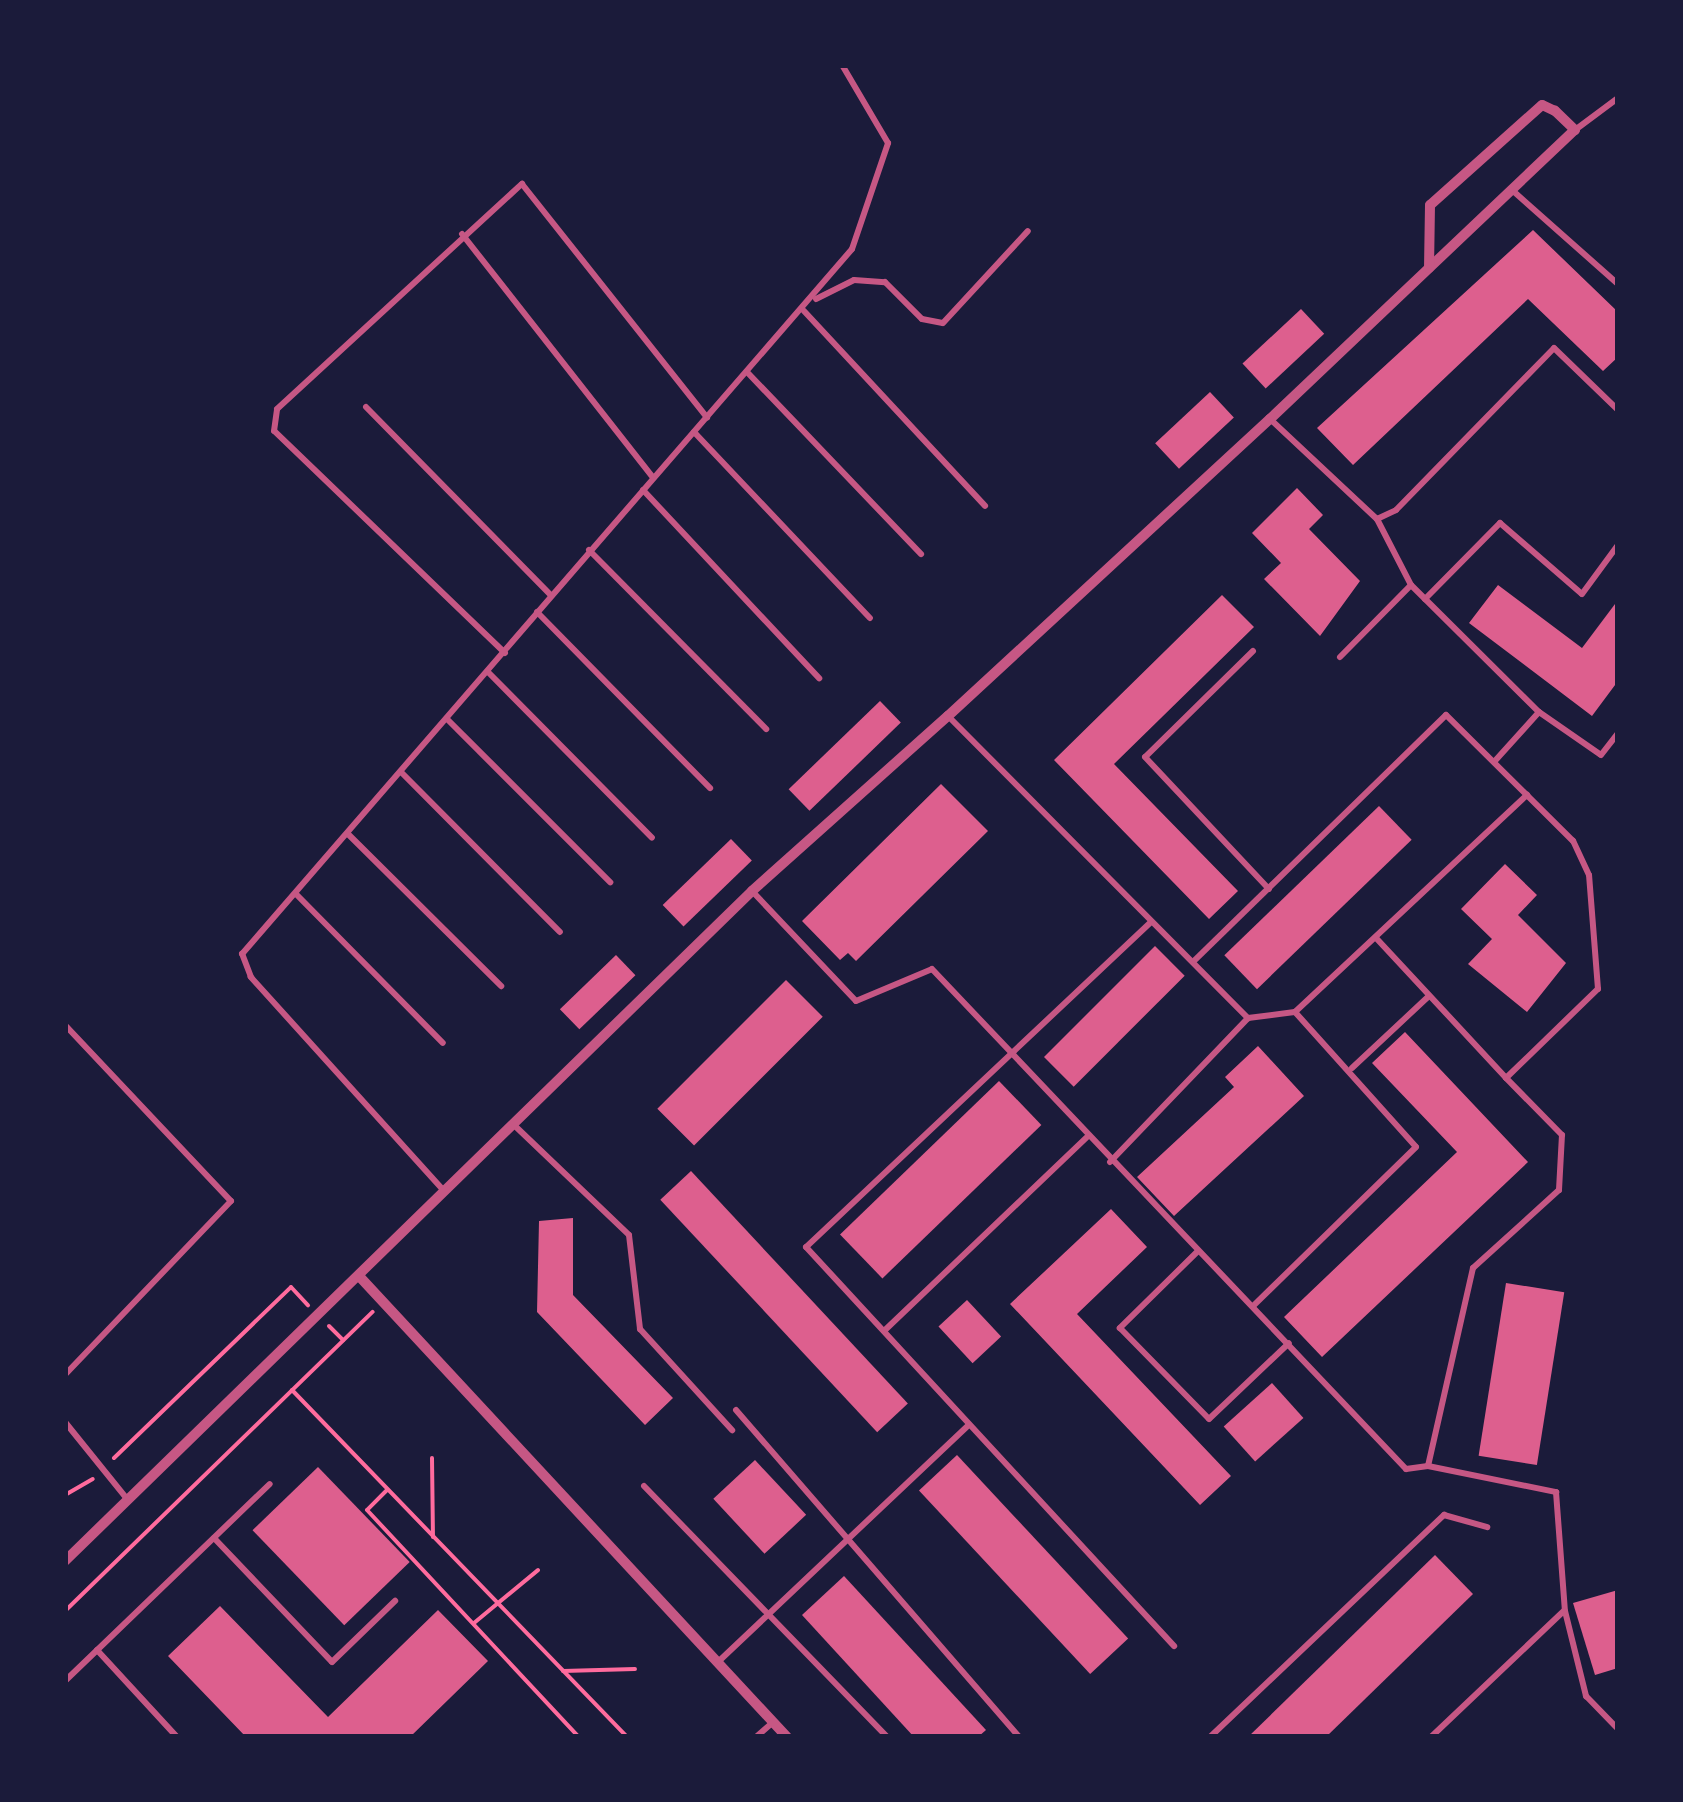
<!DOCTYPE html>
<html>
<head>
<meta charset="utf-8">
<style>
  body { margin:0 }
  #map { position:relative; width:1683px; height:1802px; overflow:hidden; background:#1b1b3a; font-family:Overpass,sans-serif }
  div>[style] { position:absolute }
  .building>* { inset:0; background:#dd5f8e; transform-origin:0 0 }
  .path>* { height:4px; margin:-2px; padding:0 2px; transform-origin:2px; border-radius:2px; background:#ff6b9d }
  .service>* { height:6px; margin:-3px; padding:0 3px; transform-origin:3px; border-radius:3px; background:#c65784 }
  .minor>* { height:10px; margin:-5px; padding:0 5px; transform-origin:5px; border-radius:5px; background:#c65784 }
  span { translate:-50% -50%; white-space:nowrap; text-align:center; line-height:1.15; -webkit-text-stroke:9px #1b1b3a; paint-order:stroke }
  .frame { position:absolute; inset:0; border:68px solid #1b1b3a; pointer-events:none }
</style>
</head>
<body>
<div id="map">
  <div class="building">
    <div style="clip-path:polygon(1533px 230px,1618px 312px,1618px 357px,1603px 371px,1528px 299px,1353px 465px,1317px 428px)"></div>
    <div style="left:1301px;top:309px;width:34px;height:80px;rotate:47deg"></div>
    <div style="left:1210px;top:392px;width:35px;height:75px;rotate:47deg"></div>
    <div style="clip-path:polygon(1297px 488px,1323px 515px,1309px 529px,1360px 581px,1320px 636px,1264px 579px,1281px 563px,1252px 533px)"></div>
    <div style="clip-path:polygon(1498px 585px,1582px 648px,1618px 600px,1618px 681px,1592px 716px,1469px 623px)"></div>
    <div style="clip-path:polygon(1222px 595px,1254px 627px,1114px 764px,1238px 891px,1209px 919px,1054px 760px)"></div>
    <div style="left:880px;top:701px;width:30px;height:127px;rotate:46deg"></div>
    <div style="clip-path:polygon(941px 784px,988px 831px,856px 961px,848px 953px,840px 960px,802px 921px)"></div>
    <div style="left:1379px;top:806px;width:47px;height:215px;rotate:46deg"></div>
    <div style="left:731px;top:839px;width:30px;height:95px;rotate:46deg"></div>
    <div style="clip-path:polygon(1505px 864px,1537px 895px,1518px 915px,1566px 963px,1527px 1012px,1468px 964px,1492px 939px,1461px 909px)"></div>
    <div style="left:1155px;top:946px;width:42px;height:157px;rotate:45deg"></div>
    <div style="left:616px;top:955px;width:28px;height:78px;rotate:46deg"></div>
    <div style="left:786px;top:980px;width:52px;height:182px;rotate:45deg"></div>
    <div style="clip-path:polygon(1405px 1032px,1528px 1162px,1322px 1357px,1284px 1317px,1457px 1152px,1372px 1063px)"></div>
    <div style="clip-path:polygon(1258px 1046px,1304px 1096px,1174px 1216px,1137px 1177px,1234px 1087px,1225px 1077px)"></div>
    <div style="left:999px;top:1081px;width:61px;height:221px;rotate:46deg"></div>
    <div style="left:691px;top:1171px;width:318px;height:42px;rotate:47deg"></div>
    <div style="clip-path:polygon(1111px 1209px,1147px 1247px,1077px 1314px,1231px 1476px,1200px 1505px,1010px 1304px)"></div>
    <div style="clip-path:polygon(573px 1218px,573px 1295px,673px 1398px,645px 1425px,537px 1312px,539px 1221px)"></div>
    <div style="left:1506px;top:1283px;width:59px;height:175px;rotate:9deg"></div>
    <div style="left:967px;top:1300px;width:50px;height:39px;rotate:47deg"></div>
    <div style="left:1272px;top:1383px;width:47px;height:65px;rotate:48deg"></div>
    <div style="left:957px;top:1455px;width:251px;height:52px;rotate:47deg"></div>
    <div style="left:755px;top:1460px;width:75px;height:57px;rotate:47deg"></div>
    <div style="left:318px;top:1467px;width:132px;height:91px;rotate:46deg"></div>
    <div style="clip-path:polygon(1435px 1555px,1473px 1594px,1326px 1737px,1248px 1737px)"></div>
    <div style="clip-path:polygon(844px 1576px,986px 1730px,978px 1737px,914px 1737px,802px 1615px)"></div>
    <div style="clip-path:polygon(1618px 1590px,1618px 1668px,1595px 1675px,1573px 1603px)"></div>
    <div style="clip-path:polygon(220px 1606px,328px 1717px,438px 1610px,488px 1661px,410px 1737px,246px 1737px,168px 1656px)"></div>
  </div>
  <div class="path">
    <div style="left:329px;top:1326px;width:20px;rotate:45deg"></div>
    <div style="left:292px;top:1390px;width:482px;rotate:46deg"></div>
    <div style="left:114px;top:1458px;width:246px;rotate:-44deg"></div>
    <div style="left:291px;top:1287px;width:25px;rotate:47deg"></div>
    <div style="left:432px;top:1458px;width:79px;rotate:89.3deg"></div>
    <div style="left:387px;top:1490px;width:28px;rotate:135deg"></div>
    <div style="left:367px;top:1510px;width:311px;rotate:47deg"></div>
    <div style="left:65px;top:1495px;width:32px;rotate:-30deg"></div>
    <div style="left:65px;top:1611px;width:429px;rotate:-44.2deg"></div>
    <div style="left:474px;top:1623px;width:83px;rotate:-39.6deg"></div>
    <div style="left:563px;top:1671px;width:72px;rotate:-1.6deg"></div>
  </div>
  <div class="service">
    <div style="left:1575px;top:130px;width:54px;rotate:-36.7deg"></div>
    <div style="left:1512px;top:190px;width:142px;rotate:41.6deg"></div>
    <div style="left:462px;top:234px;width:310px;rotate:51.9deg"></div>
    <div style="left:816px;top:299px;width:42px;rotate:-26.6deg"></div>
    <div style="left:854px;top:280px;width:31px;rotate:4deg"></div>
    <div style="left:885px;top:282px;width:52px;rotate:45deg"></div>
    <div style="left:922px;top:319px;width:21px;rotate:11deg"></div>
    <div style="left:943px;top:323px;width:125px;rotate:-47.3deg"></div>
    <div style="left:804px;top:311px;width:266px;rotate:47.1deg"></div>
    <div style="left:747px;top:372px;width:252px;rotate:46.3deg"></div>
    <div style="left:366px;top:407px;width:264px;rotate:45.5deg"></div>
    <div style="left:1270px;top:419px;width:146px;rotate:43.1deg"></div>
    <div style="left:1377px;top:519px;width:21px;rotate:-25deg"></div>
    <div style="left:1396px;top:510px;width:226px;rotate:-45.7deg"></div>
    <div style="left:1554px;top:348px;width:89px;rotate:44.1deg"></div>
    <div style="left:694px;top:432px;width:256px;rotate:46.6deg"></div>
    <div style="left:643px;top:490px;width:258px;rotate:46.9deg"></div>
    <div style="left:1377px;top:519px;width:74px;rotate:62.7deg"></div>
    <div style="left:1411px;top:585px;width:180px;rotate:44.8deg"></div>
    <div style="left:1539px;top:712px;width:67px;rotate:132deg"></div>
    <div style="left:589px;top:550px;width:252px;rotate:45.3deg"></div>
    <div style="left:1425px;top:599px;width:107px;rotate:-45.4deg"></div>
    <div style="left:1500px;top:523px;width:108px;rotate:40.9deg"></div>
    <div style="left:1582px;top:594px;width:61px;rotate:-53.7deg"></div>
    <div style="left:537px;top:612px;width:247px;rotate:45.5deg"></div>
    <div style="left:1253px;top:651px;width:151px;rotate:135.5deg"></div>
    <div style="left:1145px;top:757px;width:181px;rotate:46.8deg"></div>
    <div style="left:505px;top:653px;width:320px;rotate:-136.1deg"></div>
    <div style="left:274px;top:431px;width:22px;rotate:-82deg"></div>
    <div style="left:277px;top:409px;width:333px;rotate:-42.6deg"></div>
    <div style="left:522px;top:184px;width:298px;rotate:51.6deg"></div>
    <div style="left:1340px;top:657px;width:101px;rotate:-45.4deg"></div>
    <div style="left:488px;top:672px;width:233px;rotate:45.3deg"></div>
    <div style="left:1539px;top:712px;width:75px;rotate:34.7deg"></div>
    <div style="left:1601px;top:755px;width:28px;rotate:-52deg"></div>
    <div style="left:948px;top:716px;width:426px;rotate:45.2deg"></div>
    <div style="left:1248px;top:1018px;width:47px;rotate:-7.3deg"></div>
    <div style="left:1295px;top:1012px;width:181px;rotate:48.1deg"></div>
    <div style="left:1416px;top:1147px;width:226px;rotate:135.7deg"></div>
    <div style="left:447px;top:719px;width:231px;rotate:45deg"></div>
    <div style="left:402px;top:773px;width:224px;rotate:45.2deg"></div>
    <div style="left:348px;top:834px;width:216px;rotate:44.8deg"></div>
    <div style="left:752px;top:891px;width:151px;rotate:46.6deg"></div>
    <div style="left:856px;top:1001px;width:82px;rotate:-22.8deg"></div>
    <div style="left:932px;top:969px;width:689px;rotate:46.53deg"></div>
    <div style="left:1406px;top:1469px;width:22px;rotate:-8deg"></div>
    <div style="left:1428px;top:1466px;width:203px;rotate:-77.2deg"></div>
    <div style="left:1473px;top:1268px;width:116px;rotate:-42.2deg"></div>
    <div style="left:1559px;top:1190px;width:55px;rotate:-86.9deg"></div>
    <div style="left:1562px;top:1135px;width:80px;rotate:-134.5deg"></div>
    <div style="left:1506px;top:1078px;width:128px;rotate:-44.1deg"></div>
    <div style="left:1598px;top:989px;width:114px;rotate:-94.5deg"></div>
    <div style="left:1589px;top:875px;width:38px;rotate:-115deg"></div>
    <div style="left:1573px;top:841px;width:179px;rotate:-135.2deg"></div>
    <div style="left:1446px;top:715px;width:351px;rotate:135.7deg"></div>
    <div style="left:296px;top:894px;width:209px;rotate:45.4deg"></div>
    <div style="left:1151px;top:922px;width:474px;rotate:136.7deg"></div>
    <div style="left:806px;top:1247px;width:543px;rotate:47.31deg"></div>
    <div style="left:1377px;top:939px;width:190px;rotate:47.1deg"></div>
    <div style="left:1295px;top:1012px;width:318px;rotate:-43.1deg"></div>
    <div style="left:65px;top:1025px;width:242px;rotate:46.7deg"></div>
    <div style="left:231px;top:1201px;width:240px;rotate:133.7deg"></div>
    <div style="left:1352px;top:1068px;width:105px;rotate:-43.1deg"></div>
    <div style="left:514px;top:1125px;width:159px;rotate:43.7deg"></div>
    <div style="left:629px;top:1235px;width:95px;rotate:83.3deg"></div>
    <div style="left:640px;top:1329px;width:137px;rotate:47.7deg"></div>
    <div style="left:1110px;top:1162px;width:199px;rotate:-46.2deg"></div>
    <div style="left:445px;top:1192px;width:290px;rotate:-132.1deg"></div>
    <div style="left:251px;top:977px;width:25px;rotate:-111deg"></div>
    <div style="left:242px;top:954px;width:932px;rotate:-49.13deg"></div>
    <div style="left:852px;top:249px;width:112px;rotate:-71.2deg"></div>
    <div style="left:888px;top:143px;width:91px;rotate:-120.5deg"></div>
    <div style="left:1198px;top:1251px;width:110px;rotate:135.4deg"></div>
    <div style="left:1120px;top:1328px;width:127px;rotate:45.6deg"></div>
    <div style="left:1209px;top:1419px;width:110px;rotate:-43.5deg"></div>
    <div style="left:884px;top:1331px;width:281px;rotate:-43.7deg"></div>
    <div style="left:736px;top:1410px;width:432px;rotate:49.1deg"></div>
    <div style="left:65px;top:1422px;width:100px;rotate:51.1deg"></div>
    <div style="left:1428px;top:1466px;width:131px;rotate:11.5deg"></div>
    <div style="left:1556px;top:1492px;width:119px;rotate:85.7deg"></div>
    <div style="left:1565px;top:1611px;width:88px;rotate:76.1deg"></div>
    <div style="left:1586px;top:1696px;width:46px;rotate:45.9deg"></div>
    <div style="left:644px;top:1486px;width:349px;rotate:45.9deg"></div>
    <div style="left:214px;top:1538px;width:171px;rotate:46.4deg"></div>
    <div style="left:332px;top:1662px;width:88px;rotate:-44.1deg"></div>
    <div style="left:97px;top:1650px;width:118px;rotate:47.4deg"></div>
    <div style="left:718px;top:1662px;width:345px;rotate:-43.4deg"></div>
    <div style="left:65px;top:1681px;width:284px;rotate:-43.9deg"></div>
    <div style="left:756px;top:1737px;width:21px;rotate:-41deg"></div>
    <div style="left:1210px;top:1737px;width:323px;rotate:-43.5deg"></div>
    <div style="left:1444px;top:1515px;width:45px;rotate:15.6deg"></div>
    <div style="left:1431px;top:1737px;width:183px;rotate:-43.5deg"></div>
  </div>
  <div class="minor">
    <div style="left:359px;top:1276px;width:629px;rotate:47.13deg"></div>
    <div style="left:65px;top:1561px;width:960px;rotate:-44.28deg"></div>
    <div style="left:752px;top:891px;width:263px;rotate:-41.8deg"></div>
    <div style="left:948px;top:716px;width:438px;rotate:-42.7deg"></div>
    <div style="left:1270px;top:419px;width:420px;rotate:-43.5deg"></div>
    <div style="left:1575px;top:130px;width:28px;rotate:-136deg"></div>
    <div style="left:1555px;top:111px;width:14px;rotate:-155deg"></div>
    <div style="left:1542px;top:105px;width:150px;rotate:138.2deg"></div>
    <div style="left:1430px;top:205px;width:63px;rotate:90.9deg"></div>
  </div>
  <div class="frame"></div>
</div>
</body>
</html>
